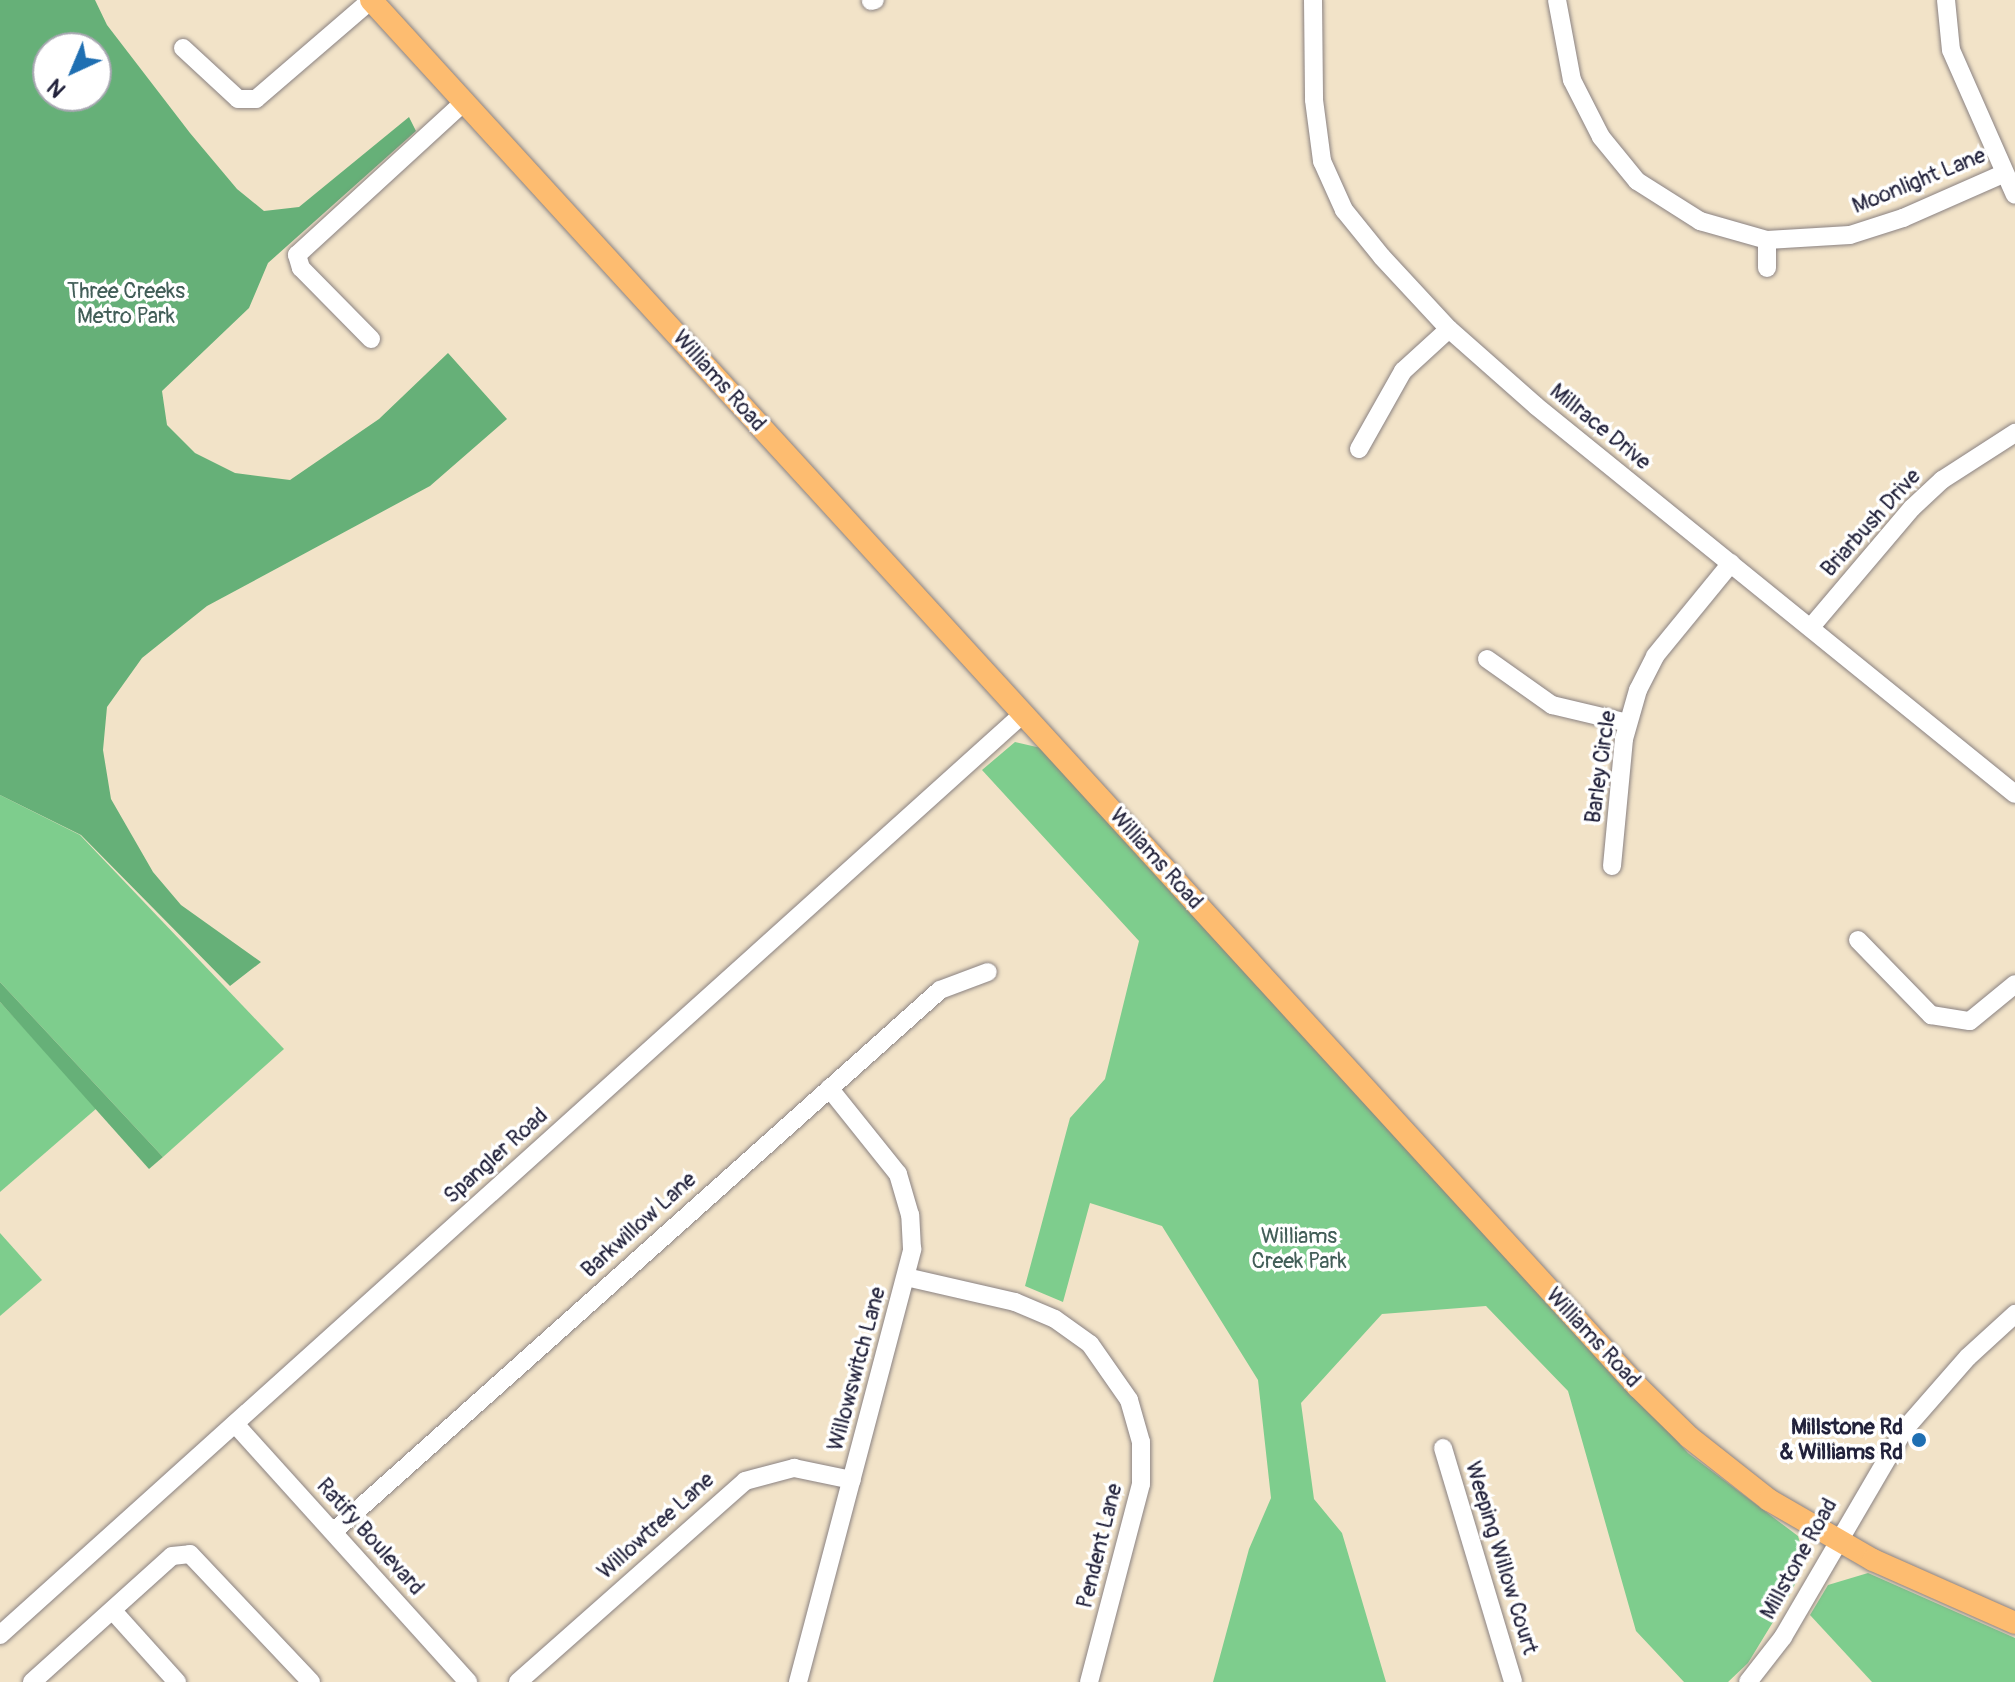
<!DOCTYPE html>
<html>
<head>
<meta charset="utf-8">
<style>
  body { margin:0 }
  #map { position:relative; width:2015px; height:1682px; overflow:hidden; background:#f2e3c8; font-family:Pangolin,sans-serif }
  div>[style] { position:absolute }
  .green>* { inset:0; background:#7ecd8d }
  .forest>* { inset:0; background:#66b078 }
  .roads { filter:drop-shadow(0 0 2px #8a8282) drop-shadow(0 0 2px #8a8282) }
  .minor>* { height:18px; margin:-9px; padding:0 9px; transform-origin:9px; border-radius:9px; background:#fff }
  .major>* { height:22px; margin:-11px; padding:0 11px; transform-origin:11px; border-radius:11px; background:#fdbc70 }
  .dots>* { width:22px; height:22px; translate:-50% -50%; box-sizing:border-box; border:4px solid #fff; border-radius:50% }
  span { translate:-50% -50%; white-space:nowrap; text-align:center; line-height:1.15; -webkit-text-stroke:7px #fff; paint-order:stroke }
  .street-label { font-size:22px; color:#22223b }
  .park-label { font-size:22px; color:#425e58 }
  .poi-label { font-size:22px; color:#22223b; font-weight:700 }
  .right { translate:-100% -50%; text-align:right }
  .north { position:absolute; left:32px; top:32px; width:80px; height:80px; box-sizing:border-box; background:#fff; border:2px solid #a7a7b1; border-radius:50%; rotate:224deg; font-size:22px; font-weight:700; line-height:32px; text-align:center; color:#22223b }
  .north::after { content:''; display:block; margin:auto; width:28px; height:36px; background:#1f6fb2; clip-path:polygon(50% 0,100% 100%,50% 72%,0 100%) }
</style>
</head>
<body>
<div id="map">
  <div class="green">
    <div style="clip-path:polygon(1015px 742px,1041px 748px,1688px 1453px,1798px 1536px,1806px 1562px,1790px 1594px,1748px 1663px,1728px 1682px,1684px 1682px,1636px 1631px,1568px 1391px,1486px 1306px,1382px 1314px,1301px 1403px,1314px 1499px,1342px 1533px,1386px 1682px,1213px 1682px,1249px 1549px,1271px 1498px,1258px 1380px,1162px 1226px,1090px 1203px,1063px 1302px,1025px 1286px,1070px 1118px,1105px 1079px,1139px 941px,982px 770px)"></div>
    <div style="clip-path:polygon(0 795px,80px 835px,284px 1049px,163px 1157px,0 982px)"></div>
    <div style="clip-path:polygon(0 1002px,97px 1108px,0 1192px)"></div>
    <div style="clip-path:polygon(0 1233px,42px 1280px,0 1316px)"></div>
    <div style="clip-path:polygon(1868px 1573px,2015px 1638px,2015px 1682px,1872px 1682px,1810px 1615px,1828px 1585px)"></div>
  </div>
  <div class="forest">
    <div style="clip-path:polygon(evenodd,0 0,95px 0,107px 25px,190px 133px,237px 189px,264px 211px,299px 207px,409px 117px,416px 131px,268px 263px,249px 308px,162px 391px,167px 425px,195px 453px,235px 473px,290px 480px,379px 419px,448px 353px,507px 419px,430px 486px,207px 606px,142px 658px,107px 707px,103px 750px,111px 799px,153px 872px,181px 905px,261px 962px,230px 986px,81px 835px,0 795px,0 0,96px 48px,96px 96px,48px 96px,48px 48px,96px 48px)"></div>
    <div style="clip-path:polygon(0 982px,163px 1157px,149px 1169px,0 1002px)"></div>
  </div>
  <div class="roads">
    <div class="minor">
      <div style="left:1313px;top:0;width:100px;rotate:89.4deg"></div>
      <div style="left:1314px;top:100px;width:62px;rotate:82.5deg"></div>
      <div style="left:1322px;top:161px;width:54px;rotate:65.8deg"></div>
      <div style="left:1344px;top:210px;width:60px;rotate:51deg"></div>
      <div style="left:1382px;top:257px;width:98px;rotate:47.1deg"></div>
      <div style="left:1449px;top:329px;width:116px;rotate:41.5deg"></div>
      <div style="left:1536px;top:406px;width:616px;rotate:39.01deg"></div>
      <div style="left:1557px;top:0;width:81px;rotate:79.4deg"></div>
      <div style="left:1572px;top:80px;width:64px;rotate:63deg"></div>
      <div style="left:1601px;top:137px;width:57px;rotate:50.7deg"></div>
      <div style="left:1637px;top:181px;width:75px;rotate:32.4deg"></div>
      <div style="left:1700px;top:221px;width:70px;rotate:15.8deg"></div>
      <div style="left:1767px;top:240px;width:83px;rotate:-3.4deg"></div>
      <div style="left:1850px;top:235px;width:56px;rotate:-17.8deg"></div>
      <div style="left:1903px;top:218px;width:111px;rotate:-23.8deg"></div>
      <div style="left:1946px;top:0;width:50px;rotate:84.3deg"></div>
      <div style="left:1951px;top:50px;width:158px;rotate:66.2deg"></div>
      <div style="left:871px;top:1px;width:4px;rotate:-14deg"></div>
      <div style="left:183px;top:48px;width:75px;rotate:42.8deg"></div>
      <div style="left:238px;top:99px;width:18px"></div>
      <div style="left:256px;top:99px;width:152px;rotate:-40.7deg"></div>
      <div style="left:1767px;top:240px;width:28px;rotate:90deg"></div>
      <div style="left:371px;top:339px;width:100px;rotate:-134.6deg"></div>
      <div style="left:301px;top:268px;width:14px;rotate:-107deg"></div>
      <div style="left:297px;top:255px;width:226px;rotate:-42.5deg"></div>
      <div style="left:1359px;top:449px;width:90px;rotate:-60.6deg"></div>
      <div style="left:1403px;top:371px;width:62px;rotate:-42.4deg"></div>
      <div style="left:1811px;top:627px;width:156px;rotate:-49.7deg"></div>
      <div style="left:1912px;top:508px;width:41px;rotate:-43deg"></div>
      <div style="left:1942px;top:480px;width:87px;rotate:-32.8deg"></div>
      <div style="left:1487px;top:659px;width:80px;rotate:35.3deg"></div>
      <div style="left:1552px;top:705px;width:78px;rotate:13.3deg"></div>
      <div style="left:1612px;top:866px;width:128px;rotate:-84.6deg"></div>
      <div style="left:1624px;top:739px;width:51px;rotate:-74.1deg"></div>
      <div style="left:1638px;top:690px;width:38px;rotate:-63deg"></div>
      <div style="left:1655px;top:656px;width:120px;rotate:-50.7deg"></div>
      <div style="left:1858px;top:940px;width:105px;rotate:45.8deg"></div>
      <div style="left:1931px;top:1015px;width:39px;rotate:9deg"></div>
      <div style="left:1970px;top:1021px;width:58px;rotate:-39.4deg"></div>
      <div style="left:906px;top:1277px;width:112px;rotate:12.9deg"></div>
      <div style="left:1015px;top:1302px;width:43px;rotate:23deg"></div>
      <div style="left:1055px;top:1319px;width:43px;rotate:35.5deg"></div>
      <div style="left:1090px;top:1344px;width:68px;rotate:55.1deg"></div>
      <div style="left:1129px;top:1400px;width:44px;rotate:74.1deg"></div>
      <div style="left:1141px;top:1442px;width:42px;rotate:90deg"></div>
      <div style="left:1141px;top:1484px;width:205px;rotate:104.7deg"></div>
      <div style="left:235px;top:1424px;width:348px;rotate:47.9deg"></div>
      <div style="left:1443px;top:1448px;width:244px;rotate:73.3deg"></div>
      <div style="left:333px;top:1532px;width:814px;rotate:-41.76deg"></div>
      <div style="left:940px;top:990px;width:51px;rotate:-20.6deg"></div>
      <div style="left:113px;top:1611px;width:96px;rotate:48deg"></div>
      <div style="left:0;top:1635px;width:1377px;rotate:-42deg"></div>
      <div style="left:32px;top:1682px;width:188px;rotate:-42deg"></div>
      <div style="left:172px;top:1556px;width:18px;rotate:-6deg"></div>
      <div style="left:190px;top:1554px;width:176px;rotate:46.6deg"></div>
      <div style="left:518px;top:1682px;width:303px;rotate:-41.5deg"></div>
      <div style="left:745px;top:1481px;width:51px;rotate:-14.9deg"></div>
      <div style="left:794px;top:1468px;width:59px;rotate:11.7deg"></div>
      <div style="left:798px;top:1682px;width:448px;rotate:-75.2deg"></div>
      <div style="left:912px;top:1249px;width:34px;rotate:-93deg"></div>
      <div style="left:910px;top:1215px;width:43px;rotate:-106.3deg"></div>
      <div style="left:898px;top:1174px;width:110px;rotate:-128.7deg"></div>
      <div style="left:1748px;top:1682px;width:57px;rotate:-52.1deg"></div>
      <div style="left:1783px;top:1637px;width:240px;rotate:-59.7deg"></div>
      <div style="left:1904px;top:1430px;width:97px;rotate:-48.8deg"></div>
      <div style="left:1968px;top:1357px;width:64px;rotate:-42.5deg"></div>
    </div>
    <div class="major">
      <div style="left:371px;top:0;width:1879px;rotate:47.59deg"></div>
      <div style="left:1638px;top:1387px;width:71px;rotate:44.4deg"></div>
      <div style="left:1689px;top:1437px;width:102px;rotate:38.2deg"></div>
      <div style="left:1769px;top:1500px;width:120px;rotate:30deg"></div>
      <div style="left:1873px;top:1560px;width:155px;rotate:23.9deg"></div>
    </div>
  </div>
  <div class="dots">
    <div style="left:1919px;top:1440px;background:#1f6fb2"></div>
  </div>
  <div class="street-label">
    <span style="left:1919px;top:181px;rotate:-22deg">Moonlight Lane</span>
    <span style="left:719px;top:381px;rotate:48deg">Williams Road</span>
    <span style="left:1600px;top:427px;rotate:39deg">Millrace Drive</span>
    <span style="left:1871px;top:523px;rotate:-48deg">Briarbush Drive</span>
    <span style="left:1601px;top:767px;rotate:-82deg">Barley Circle</span>
    <span style="left:1156px;top:859px;rotate:48deg">Williams Road</span>
    <span style="left:496px;top:1156px;rotate:-42deg">Spangler Road</span>
    <span style="left:639px;top:1225px;rotate:-42deg">Barkwillow Lane</span>
    <span style="left:1593px;top:1338px;rotate:47deg">Williams Road</span>
    <span style="left:857px;top:1369px;rotate:-75deg">Willowswitch Lane</span>
    <span style="left:656px;top:1526px;rotate:-42deg">Willowtree Lane</span>
    <span style="left:370px;top:1537px;rotate:48deg">Ratify Boulevard</span>
    <span style="left:1100px;top:1546px;rotate:-76deg">Pendent Lane</span>
    <span style="left:1501px;top:1558px;rotate:73deg">Weeping Willow Court</span>
    <span style="left:1799px;top:1559px;rotate:-61deg">Millstone Road</span>
  </div>
  <div class="park-label">
    <span style="left:126px;top:304px">Three Creeks<br>Metro Park</span>
    <span style="left:1299px;top:1249px">Williams<br>Creek Park</span>
  </div>
  <div class="poi-label">
    <span class="right" style="left:1903px;top:1440px">Millstone Rd<br>&amp; Williams Rd</span>
  </div>
  <div class="north">N</div>
</div>
</body>
</html>
